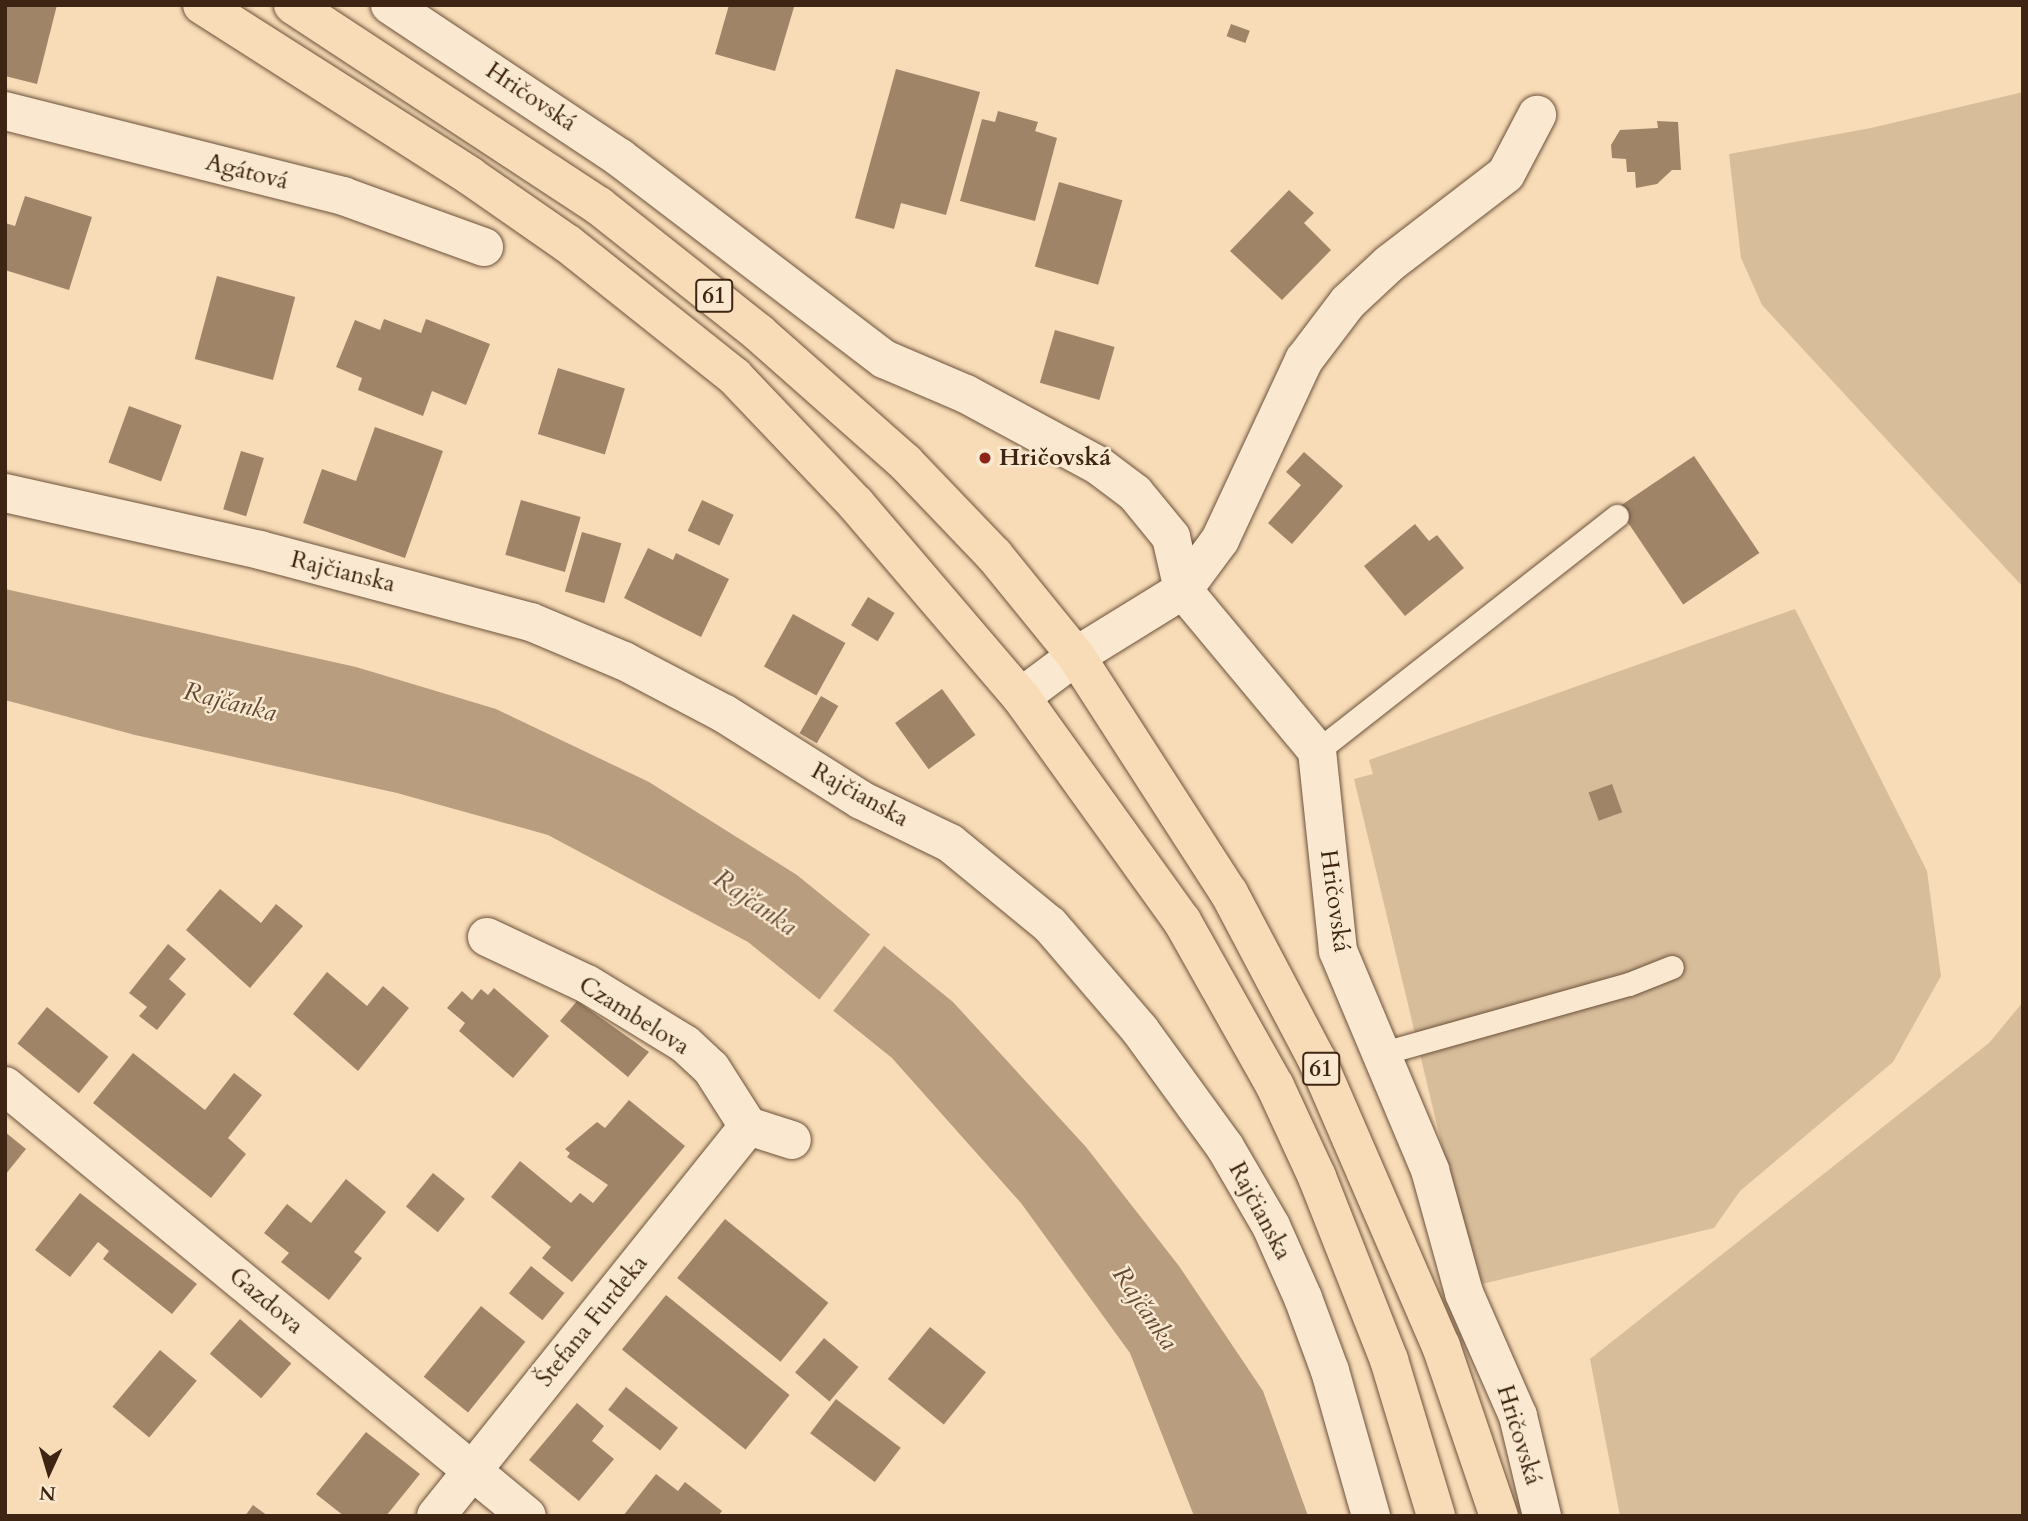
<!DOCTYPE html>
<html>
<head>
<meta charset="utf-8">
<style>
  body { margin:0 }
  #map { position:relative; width:2028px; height:1521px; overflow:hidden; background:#f8dcb7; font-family:Cardo,serif }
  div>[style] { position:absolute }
  .green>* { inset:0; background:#d8bd9b }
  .water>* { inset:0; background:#b99d7f }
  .pier>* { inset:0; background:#f8dcb7; transform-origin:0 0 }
  .building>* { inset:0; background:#9f8468; transform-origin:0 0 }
  .roads { filter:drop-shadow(0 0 2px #6c523b) drop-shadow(0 0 2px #6c523b) }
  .lane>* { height:23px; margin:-11.5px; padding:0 11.5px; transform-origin:11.5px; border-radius:11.5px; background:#fae8d0 }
  .street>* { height:38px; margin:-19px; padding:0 19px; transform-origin:19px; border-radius:19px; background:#fae8d0 }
  .primary>* { height:38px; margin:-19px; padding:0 19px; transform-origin:19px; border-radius:19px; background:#f8dcb7 }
  .dots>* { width:19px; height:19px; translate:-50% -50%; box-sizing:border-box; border:4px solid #fae8d0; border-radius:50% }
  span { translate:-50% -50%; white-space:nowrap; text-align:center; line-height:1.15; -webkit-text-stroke:5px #fae8d0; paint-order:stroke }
  .shield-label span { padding:2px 5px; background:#fae8d0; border:2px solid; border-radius:5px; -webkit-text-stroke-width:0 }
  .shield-label { font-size:23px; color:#3e2412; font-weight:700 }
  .street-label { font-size:24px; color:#3e2412 }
  .poi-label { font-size:24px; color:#3e2412; font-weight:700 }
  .left { translate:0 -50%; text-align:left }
  .water-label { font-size:26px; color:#634833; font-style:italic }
  .frame { position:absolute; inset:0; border:7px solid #3e2412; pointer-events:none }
  .north { position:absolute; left:14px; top:1437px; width:70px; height:70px; -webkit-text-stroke:5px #fae8d0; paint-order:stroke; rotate:184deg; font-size:19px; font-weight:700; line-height:28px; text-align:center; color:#3e2412 }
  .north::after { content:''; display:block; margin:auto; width:24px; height:32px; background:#3e2412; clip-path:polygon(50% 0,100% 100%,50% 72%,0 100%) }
</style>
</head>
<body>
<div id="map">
  <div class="green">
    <div style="clip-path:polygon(2023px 92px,2023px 587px,1762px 305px,1741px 258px,1729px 154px,1871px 128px)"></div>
    <div style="clip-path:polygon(1795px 609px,1927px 871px,1941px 976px,1893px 1062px,1740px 1191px,1714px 1228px,1482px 1284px,1447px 1167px,1354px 779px,1373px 774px,1369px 760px)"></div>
    <div style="clip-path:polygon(2023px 1002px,2023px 1516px,1620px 1516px,1590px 1359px,1989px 1043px)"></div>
  </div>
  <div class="water">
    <div style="clip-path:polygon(5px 589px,356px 667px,496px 709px,649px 782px,797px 875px,953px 1002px,1086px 1147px,1179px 1266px,1263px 1391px,1308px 1516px,1194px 1516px,1130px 1353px,1021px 1203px,892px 1058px,748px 942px,548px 835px,397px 793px,135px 735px,5px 700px)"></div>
  </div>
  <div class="pier">
    <div style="left:872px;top:932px;width:18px;height:89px;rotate:38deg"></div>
  </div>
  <div class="building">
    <div style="clip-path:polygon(5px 5px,57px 5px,37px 84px,5px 76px)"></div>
    <div style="clip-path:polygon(729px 5px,794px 7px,775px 71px,715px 54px)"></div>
    <div style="left:1231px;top:24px;width:20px;height:13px;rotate:20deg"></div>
    <div style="clip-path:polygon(896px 69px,980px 92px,946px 215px,901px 203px,894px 229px,855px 218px)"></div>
    <div style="clip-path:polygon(998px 111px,1038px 122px,1035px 131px,1057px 138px,1035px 221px,960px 201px,982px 119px,995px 122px)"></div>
    <div style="clip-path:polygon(1657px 121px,1678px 122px,1681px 170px,1672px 170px,1657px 184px,1636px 188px,1635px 172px,1627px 172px,1626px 159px,1612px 158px,1611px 145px,1620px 130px,1658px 128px)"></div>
    <div style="left:1059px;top:182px;width:66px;height:88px;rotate:16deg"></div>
    <div style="clip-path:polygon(1289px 190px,1314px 213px,1304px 223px,1331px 250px,1282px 300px,1230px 251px)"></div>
    <div style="clip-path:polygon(25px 196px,92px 217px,69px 290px,5px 270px,5px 223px,15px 226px)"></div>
    <div style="left:217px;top:276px;width:81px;height:86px;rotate:15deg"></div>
    <div style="clip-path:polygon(384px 319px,421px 333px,426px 319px,490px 344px,466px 405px,432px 391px,423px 416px,358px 390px,362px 378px,336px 367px,355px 320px,380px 330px)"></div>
    <div style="left:1055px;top:330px;width:62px;height:55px;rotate:16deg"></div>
    <div style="left:558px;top:368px;width:70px;height:69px;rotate:17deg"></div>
    <div style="left:129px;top:406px;width:56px;height:60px;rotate:20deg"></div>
    <div style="clip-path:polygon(375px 427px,443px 451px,405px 558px,303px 523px,322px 469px,356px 481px)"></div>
    <div style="left:241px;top:451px;width:24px;height:61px;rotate:17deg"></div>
    <div style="clip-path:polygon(1304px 452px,1343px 486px,1292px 544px,1268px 523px,1301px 485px,1286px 472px)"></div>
    <div style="left:1694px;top:456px;width:117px;height:92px;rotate:56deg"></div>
    <div style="left:521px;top:500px;width:62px;height:57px;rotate:16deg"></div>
    <div style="left:702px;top:500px;width:35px;height:34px;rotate:25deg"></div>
    <div style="clip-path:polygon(1415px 524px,1429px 541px,1437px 535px,1464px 568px,1405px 616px,1364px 566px)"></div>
    <div style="left:582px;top:532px;width:41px;height:62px;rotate:16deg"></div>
    <div style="clip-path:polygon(648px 548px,673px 560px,676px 553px,729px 579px,701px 637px,624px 598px)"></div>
    <div style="left:868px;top:597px;width:31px;height:33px;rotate:31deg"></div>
    <div style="left:793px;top:614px;width:60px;height:60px;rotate:29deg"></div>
    <div style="left:942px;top:689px;width:57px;height:58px;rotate:54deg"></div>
    <div style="left:821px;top:696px;width:20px;height:43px;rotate:30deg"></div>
    <div style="left:1612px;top:784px;width:30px;height:25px;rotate:70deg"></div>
    <div style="clip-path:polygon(220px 889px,261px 923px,276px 904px,303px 926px,250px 988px,186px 930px)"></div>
    <div style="clip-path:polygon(168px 944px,186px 959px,169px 979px,186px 994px,157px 1030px,139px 1016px,147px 1007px,129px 993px)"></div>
    <div style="clip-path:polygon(327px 972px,367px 1006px,383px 986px,409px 1008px,358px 1071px,293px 1014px)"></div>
    <div style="clip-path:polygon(494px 988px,549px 1036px,513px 1078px,459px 1031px,465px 1023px,447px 1008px,462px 991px,472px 1000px,481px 989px,488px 995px)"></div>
    <div style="clip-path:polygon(577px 1001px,649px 1052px,628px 1077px,560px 1021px)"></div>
    <div style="left:47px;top:1007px;width:79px;height:47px;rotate:39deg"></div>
    <div style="clip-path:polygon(133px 1053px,205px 1110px,234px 1073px,262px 1095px,228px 1138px,246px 1154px,211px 1198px,93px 1103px)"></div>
    <div style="clip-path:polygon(629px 1100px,685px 1146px,572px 1282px,542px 1258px,551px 1247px,491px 1197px,520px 1161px,571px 1203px,580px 1193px,593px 1203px,608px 1185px,567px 1157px,570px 1153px,565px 1149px,597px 1122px,605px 1128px)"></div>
    <div style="clip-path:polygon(5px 1132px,26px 1149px,5px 1175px)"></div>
    <div style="left:433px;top:1173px;width:41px;height:43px;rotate:39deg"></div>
    <div style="clip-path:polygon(346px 1179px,386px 1212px,354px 1252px,362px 1258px,329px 1300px,281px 1262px,289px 1253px,264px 1233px,287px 1204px,311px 1223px)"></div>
    <div style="clip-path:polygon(80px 1193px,197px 1284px,172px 1314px,103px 1259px,109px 1251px,98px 1242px,70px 1277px,35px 1250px)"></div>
    <div style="left:725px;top:1219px;width:133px;height:76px;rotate:39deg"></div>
    <div style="left:531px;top:1266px;width:43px;height:35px;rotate:39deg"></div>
    <div style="left:666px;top:1295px;width:159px;height:70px;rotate:39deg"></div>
    <div style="left:481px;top:1306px;width:57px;height:91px;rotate:39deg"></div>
    <div style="left:240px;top:1319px;width:68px;height:46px;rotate:41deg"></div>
    <div style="left:930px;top:1327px;width:72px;height:67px;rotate:39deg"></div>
    <div style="left:824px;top:1338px;width:45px;height:45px;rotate:40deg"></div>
    <div style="left:160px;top:1350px;width:48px;height:74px;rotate:40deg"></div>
    <div style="left:626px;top:1387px;width:66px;height:29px;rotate:38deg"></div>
    <div style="left:836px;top:1399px;width:81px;height:43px;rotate:37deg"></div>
    <div style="clip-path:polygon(577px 1403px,604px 1426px,592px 1441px,614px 1459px,579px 1501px,529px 1460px)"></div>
    <div style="clip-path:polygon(366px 1432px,420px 1474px,386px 1516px,344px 1516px,316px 1494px)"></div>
    <div style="clip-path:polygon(656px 1474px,678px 1491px,685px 1482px,722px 1511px,718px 1516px,623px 1516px)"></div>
    <div style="clip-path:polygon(253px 1505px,268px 1516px,245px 1516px)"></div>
  </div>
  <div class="roads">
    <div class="lane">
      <div style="left:1317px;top:751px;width:381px;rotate:-38.1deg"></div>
      <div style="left:1383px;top:1053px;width:255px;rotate:-15.7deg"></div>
      <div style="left:1629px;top:984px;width:46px;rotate:-21.6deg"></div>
    </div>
    <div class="street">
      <div style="left:390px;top:5px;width:276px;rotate:33.6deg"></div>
      <div style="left:620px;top:158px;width:332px;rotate:37.3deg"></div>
      <div style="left:884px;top:359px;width:89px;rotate:23.1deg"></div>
      <div style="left:966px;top:394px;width:151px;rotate:28.4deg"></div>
      <div style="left:1099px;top:466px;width:45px;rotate:36.9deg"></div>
      <div style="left:1135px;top:493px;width:57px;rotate:50.7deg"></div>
      <div style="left:1171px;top:537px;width:54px;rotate:77.2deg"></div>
      <div style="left:1183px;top:590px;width:209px;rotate:50.2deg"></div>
      <div style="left:1317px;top:751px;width:201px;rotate:84deg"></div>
      <div style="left:1338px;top:951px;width:238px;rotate:67.2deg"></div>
      <div style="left:1430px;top:1170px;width:128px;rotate:74.5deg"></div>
      <div style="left:1464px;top:1293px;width:134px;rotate:66.3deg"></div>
      <div style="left:1518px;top:1416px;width:103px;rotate:76.5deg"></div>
      <div style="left:5px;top:111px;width:349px;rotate:14.1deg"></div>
      <div style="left:343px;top:196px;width:150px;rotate:19.9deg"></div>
      <div style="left:5px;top:493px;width:261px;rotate:12.6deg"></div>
      <div style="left:260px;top:550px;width:280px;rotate:14.9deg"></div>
      <div style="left:531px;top:622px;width:101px;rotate:22.8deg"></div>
      <div style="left:624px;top:661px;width:114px;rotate:27.7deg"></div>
      <div style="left:725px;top:714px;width:161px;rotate:32.3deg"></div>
      <div style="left:861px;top:800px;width:99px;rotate:25.8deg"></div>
      <div style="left:950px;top:843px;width:129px;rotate:39.4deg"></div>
      <div style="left:1050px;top:925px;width:138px;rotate:49.4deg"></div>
      <div style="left:1140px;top:1030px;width:145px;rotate:54deg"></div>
      <div style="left:1225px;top:1147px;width:91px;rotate:59.8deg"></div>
      <div style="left:1271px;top:1226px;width:79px;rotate:66deg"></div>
      <div style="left:1303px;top:1298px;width:78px;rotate:69.7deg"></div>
      <div style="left:1330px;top:1371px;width:151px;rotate:74.2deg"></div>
      <div style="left:1021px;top:697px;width:69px;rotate:-36.7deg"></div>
      <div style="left:1076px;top:656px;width:126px;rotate:-31.7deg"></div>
      <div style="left:1183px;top:590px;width:62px;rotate:-53.5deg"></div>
      <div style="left:1220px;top:540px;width:199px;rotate:-65deg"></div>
      <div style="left:1304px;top:360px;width:73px;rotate:-52.8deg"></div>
      <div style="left:1348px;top:302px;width:57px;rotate:-42.9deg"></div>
      <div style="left:1390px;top:263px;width:146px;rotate:-37.5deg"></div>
      <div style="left:1506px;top:174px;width:67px;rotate:-62.3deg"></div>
      <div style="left:487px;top:937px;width:110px;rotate:25.2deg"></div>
      <div style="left:587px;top:984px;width:115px;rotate:31.5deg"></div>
      <div style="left:685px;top:1044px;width:35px;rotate:43deg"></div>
      <div style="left:711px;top:1068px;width:69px;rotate:57.5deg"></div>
      <div style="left:748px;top:1126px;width:46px;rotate:17.7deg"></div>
      <div style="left:5px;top:1086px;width:676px;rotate:39.48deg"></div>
      <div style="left:436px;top:1516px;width:499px;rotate:-51.3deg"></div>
    </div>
    <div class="primary">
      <div style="left:202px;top:5px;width:318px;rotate:32.5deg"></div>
      <div style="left:470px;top:176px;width:119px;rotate:34.8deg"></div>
      <div style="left:568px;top:244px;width:213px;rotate:38.5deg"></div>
      <div style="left:735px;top:377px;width:175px;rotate:46.4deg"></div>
      <div style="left:856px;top:504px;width:254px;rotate:49.5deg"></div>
      <div style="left:1021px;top:697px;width:276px;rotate:54.3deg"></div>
      <div style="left:1182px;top:921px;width:189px;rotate:60.6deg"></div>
      <div style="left:1275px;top:1086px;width:100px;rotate:65.2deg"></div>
      <div style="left:1317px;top:1177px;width:197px;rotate:68.5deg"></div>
      <div style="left:1389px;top:1360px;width:163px;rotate:73.2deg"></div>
      <div style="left:293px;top:5px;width:366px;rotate:33.3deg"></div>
      <div style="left:599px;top:206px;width:204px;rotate:38.4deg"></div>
      <div style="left:759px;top:333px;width:195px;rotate:41.5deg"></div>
      <div style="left:905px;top:462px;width:129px;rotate:46.3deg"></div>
      <div style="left:994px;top:555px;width:130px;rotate:50.9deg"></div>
      <div style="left:1076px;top:656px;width:282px;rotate:57.2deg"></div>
      <div style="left:1229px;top:893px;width:189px;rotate:62.2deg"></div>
      <div style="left:1317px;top:1060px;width:312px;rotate:66.6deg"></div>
      <div style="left:1441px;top:1346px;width:180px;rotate:71.2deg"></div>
    </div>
  </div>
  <div class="dots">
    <div style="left:985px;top:458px;background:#8f2418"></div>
  </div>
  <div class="shield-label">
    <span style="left:714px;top:296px">61</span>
    <span style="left:1321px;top:1069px">61</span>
  </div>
  <div class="street-label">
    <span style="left:531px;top:97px;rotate:34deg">Hričovská</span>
    <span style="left:247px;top:172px;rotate:14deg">Agátová</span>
    <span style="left:343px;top:572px;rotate:14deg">Rajčianska</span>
    <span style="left:860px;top:795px;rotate:29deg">Rajčianska</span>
    <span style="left:1335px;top:901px;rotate:82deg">Hričovská</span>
    <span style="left:634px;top:1016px;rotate:32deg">Czambelova</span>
    <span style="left:1260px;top:1211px;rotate:62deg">Rajčianska</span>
    <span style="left:266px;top:1301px;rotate:40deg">Gazdova</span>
    <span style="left:592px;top:1321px;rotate:-51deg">Štefana Furdeka</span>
    <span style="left:1519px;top:1435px;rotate:73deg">Hričovská</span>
  </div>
  <div class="poi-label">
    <span class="left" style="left:999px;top:458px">Hričovská</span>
  </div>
  <div class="water-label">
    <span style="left:230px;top:702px;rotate:14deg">Rajčanka</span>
    <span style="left:755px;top:903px;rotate:35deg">Rajčanka</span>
    <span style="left:1145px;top:1308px;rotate:56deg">Rajčanka</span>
  </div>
  <div class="frame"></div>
  <div class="north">N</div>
</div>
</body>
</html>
